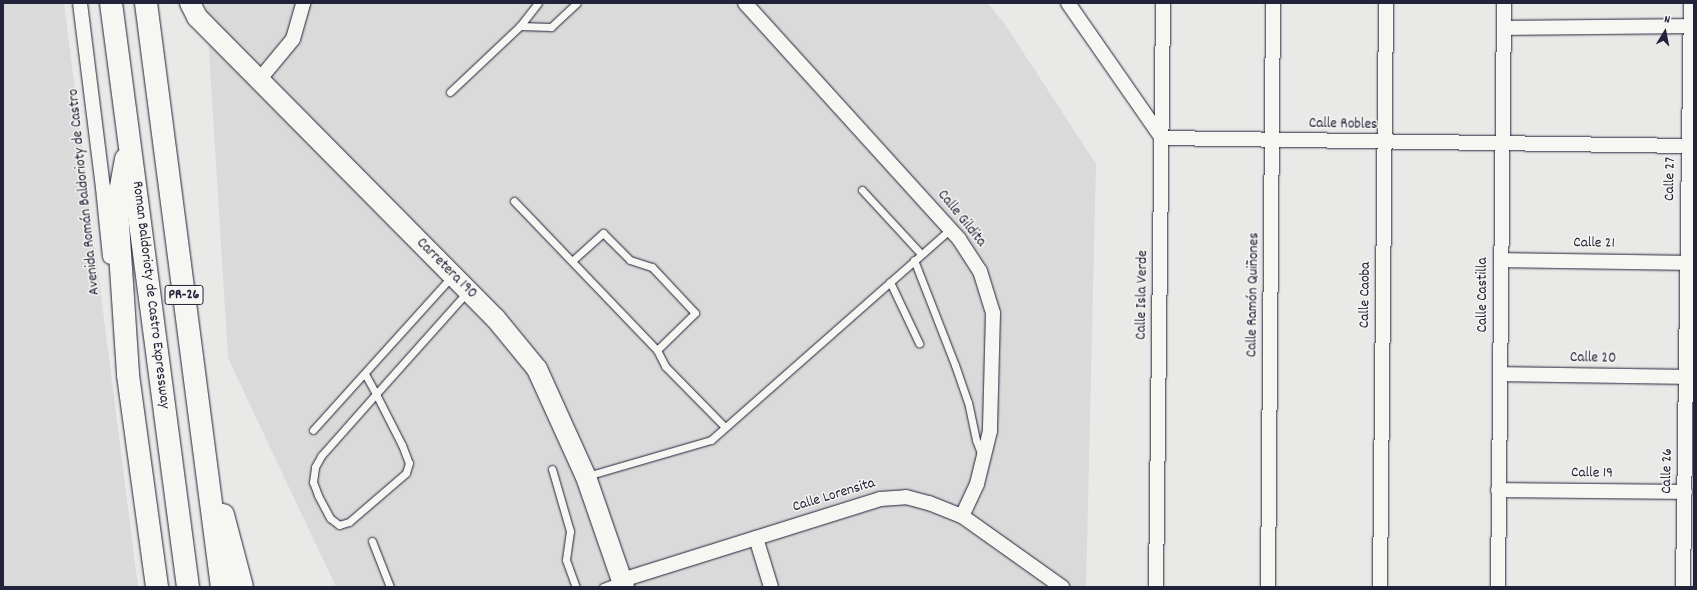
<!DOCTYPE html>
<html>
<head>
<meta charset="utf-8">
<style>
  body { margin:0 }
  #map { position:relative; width:1697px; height:590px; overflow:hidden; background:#e9e9e7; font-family:Dekko,sans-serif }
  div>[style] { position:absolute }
  .built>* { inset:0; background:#dadada }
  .roads { filter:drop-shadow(0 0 1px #22223b) drop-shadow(0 0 1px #22223b) }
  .lane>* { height:7px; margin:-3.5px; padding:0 3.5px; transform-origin:3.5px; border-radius:3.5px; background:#f6f6f2 }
  .street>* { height:14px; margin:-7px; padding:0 7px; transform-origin:7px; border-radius:7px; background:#f6f6f2 }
  .secondary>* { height:20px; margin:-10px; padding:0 10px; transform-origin:10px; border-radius:10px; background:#f6f6f2 }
  .highway>* { height:22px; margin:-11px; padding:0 11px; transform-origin:11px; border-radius:11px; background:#f6f6f2 }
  span { translate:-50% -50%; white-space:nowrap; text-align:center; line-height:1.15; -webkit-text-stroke:3px #f6f6f2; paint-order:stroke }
  .shield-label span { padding:1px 3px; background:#f6f6f2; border:1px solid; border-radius:3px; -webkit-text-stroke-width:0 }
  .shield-label { font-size:14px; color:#22223b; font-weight:700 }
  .street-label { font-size:15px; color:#22223b }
  .frame { position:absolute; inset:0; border:4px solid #22223b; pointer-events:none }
  .north { position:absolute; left:1645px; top:12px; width:40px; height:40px; -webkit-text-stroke:3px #f6f6f2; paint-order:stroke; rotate:10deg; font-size:11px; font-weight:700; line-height:16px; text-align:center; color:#22223b }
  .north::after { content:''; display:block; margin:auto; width:14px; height:18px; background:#22223b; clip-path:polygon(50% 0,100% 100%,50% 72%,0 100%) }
</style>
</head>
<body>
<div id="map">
  <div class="built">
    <div style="clip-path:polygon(3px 3px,64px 3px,138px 587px,3px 587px)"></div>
    <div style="clip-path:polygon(206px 3px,988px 3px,1006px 26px,1096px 164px,1086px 587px,336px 587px,228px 358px)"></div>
  </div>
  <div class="roads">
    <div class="lane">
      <div style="left:520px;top:26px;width:31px;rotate:2deg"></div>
      <div style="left:551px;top:27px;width:35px;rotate:-43deg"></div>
      <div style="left:450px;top:92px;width:96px;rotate:-43.3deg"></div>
      <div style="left:520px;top:26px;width:29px;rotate:-52deg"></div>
      <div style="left:862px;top:190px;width:87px;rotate:47.3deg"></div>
      <div style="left:514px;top:201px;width:207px;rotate:46.2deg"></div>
      <div style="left:914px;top:260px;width:113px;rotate:68.7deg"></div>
      <div style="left:955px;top:365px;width:39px;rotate:71deg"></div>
      <div style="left:968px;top:402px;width:39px;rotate:78deg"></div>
      <div style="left:976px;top:440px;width:17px;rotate:69deg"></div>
      <div style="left:572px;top:261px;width:42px;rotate:-42.1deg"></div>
      <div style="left:603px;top:233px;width:38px;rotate:45deg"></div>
      <div style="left:630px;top:260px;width:23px;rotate:18deg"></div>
      <div style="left:652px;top:267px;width:63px;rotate:46.9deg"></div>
      <div style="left:695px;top:313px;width:53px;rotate:135.8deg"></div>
      <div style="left:657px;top:350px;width:18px;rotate:63deg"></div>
      <div style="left:665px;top:366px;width:86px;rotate:45.5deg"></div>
      <div style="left:890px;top:282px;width:68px;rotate:64.6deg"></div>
      <div style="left:365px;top:374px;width:23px;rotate:61deg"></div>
      <div style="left:376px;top:394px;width:57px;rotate:63deg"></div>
      <div style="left:402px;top:445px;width:19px;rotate:69deg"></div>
      <div style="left:409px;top:463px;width:10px;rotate:107deg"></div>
      <div style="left:406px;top:473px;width:75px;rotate:139.3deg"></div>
      <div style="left:349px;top:522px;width:10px;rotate:163deg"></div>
      <div style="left:339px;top:525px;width:11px;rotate:-142deg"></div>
      <div style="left:330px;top:518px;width:26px;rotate:-118deg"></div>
      <div style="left:318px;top:495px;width:14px;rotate:-111deg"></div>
      <div style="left:313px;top:482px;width:15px;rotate:-82deg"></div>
      <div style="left:315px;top:467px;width:13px;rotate:-61deg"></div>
      <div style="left:321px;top:456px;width:83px;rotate:-48.4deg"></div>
      <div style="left:376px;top:394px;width:138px;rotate:-48.2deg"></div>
      <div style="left:313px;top:430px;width:207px;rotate:-47.9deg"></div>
      <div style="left:552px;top:469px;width:65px;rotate:73.8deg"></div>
      <div style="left:570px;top:531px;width:29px;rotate:98deg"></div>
      <div style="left:566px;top:560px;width:29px;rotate:70deg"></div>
      <div style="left:587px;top:476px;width:129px;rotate:-16.2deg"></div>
      <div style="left:711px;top:440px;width:319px;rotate:-41.4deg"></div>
      <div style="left:372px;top:541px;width:49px;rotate:68.6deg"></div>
      <div style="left:603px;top:587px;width:19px;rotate:-21deg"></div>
    </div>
    <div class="street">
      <div style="left:80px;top:3px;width:186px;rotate:82.9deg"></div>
      <div style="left:103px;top:188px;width:69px;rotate:84.2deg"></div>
      <div style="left:745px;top:3px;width:319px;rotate:47.8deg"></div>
      <div style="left:959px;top:239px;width:38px;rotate:57deg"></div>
      <div style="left:980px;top:271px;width:44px;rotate:72.8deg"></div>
      <div style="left:993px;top:313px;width:118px;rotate:91.5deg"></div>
      <div style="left:990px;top:431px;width:55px;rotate:103.8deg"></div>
      <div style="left:977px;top:484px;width:35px;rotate:115deg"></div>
      <div style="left:1068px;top:3px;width:165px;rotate:55.2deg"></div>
      <div style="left:1162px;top:138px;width:526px;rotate:0.87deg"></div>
      <div style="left:1504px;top:28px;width:187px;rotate:-0.6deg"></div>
      <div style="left:259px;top:80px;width:53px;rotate:-50.3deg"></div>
      <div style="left:293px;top:39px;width:37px;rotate:-74deg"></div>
      <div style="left:1501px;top:260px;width:186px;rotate:0.9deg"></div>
      <div style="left:1500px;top:374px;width:186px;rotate:0.9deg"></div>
      <div style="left:1498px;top:490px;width:187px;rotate:0.6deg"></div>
      <div style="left:756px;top:538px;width:51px;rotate:73deg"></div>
      <div style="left:622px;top:580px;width:270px;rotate:-17.4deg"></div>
      <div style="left:880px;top:499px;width:26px;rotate:-4deg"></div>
      <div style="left:906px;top:497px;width:24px;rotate:15deg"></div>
      <div style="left:929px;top:503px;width:35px;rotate:22deg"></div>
      <div style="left:962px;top:516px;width:123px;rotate:35.4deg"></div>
      <div style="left:1156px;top:587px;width:584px;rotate:-89.31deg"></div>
      <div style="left:1268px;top:587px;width:584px;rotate:-89.51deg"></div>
      <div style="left:1380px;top:587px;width:584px;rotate:-89.41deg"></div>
      <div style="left:1498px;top:587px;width:584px;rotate:-89.41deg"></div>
      <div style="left:1683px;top:587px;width:584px;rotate:-89.22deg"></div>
    </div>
    <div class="secondary">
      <div style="left:190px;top:3px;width:16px;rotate:63deg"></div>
      <div style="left:197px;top:17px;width:425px;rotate:45.3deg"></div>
      <div style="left:496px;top:319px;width:65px;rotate:50.6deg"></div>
      <div style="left:537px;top:369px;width:119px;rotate:65.6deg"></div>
      <div style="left:586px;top:477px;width:116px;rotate:70.9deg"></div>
    </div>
    <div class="highway">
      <div style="left:111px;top:3px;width:589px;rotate:82.49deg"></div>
      <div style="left:146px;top:3px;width:589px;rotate:82.59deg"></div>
      <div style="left:126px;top:159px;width:50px;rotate:100.4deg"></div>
      <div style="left:117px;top:208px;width:167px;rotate:86.2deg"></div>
      <div style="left:128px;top:375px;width:214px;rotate:82.2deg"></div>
      <div style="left:223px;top:515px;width:74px;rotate:75.2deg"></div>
    </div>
  </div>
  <div class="shield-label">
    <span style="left:184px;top:295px">PR-26</span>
  </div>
  <div class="street-label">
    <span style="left:1343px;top:125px;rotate:1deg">Calle Robles</span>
    <span style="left:1671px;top:179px;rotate:-89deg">Calle 27</span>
    <span style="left:85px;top:192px;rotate:-96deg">Avenida Román Baldorioty de Castro</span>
    <span style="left:961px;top:219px;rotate:51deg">Calle Gildita</span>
    <span style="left:1594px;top:244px;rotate:1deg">Calle 21</span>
    <span style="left:446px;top:269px;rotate:45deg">Carretera 190</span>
    <span style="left:150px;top:295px;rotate:83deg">Roman Baldorioty de Castro Expressway</span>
    <span style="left:1143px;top:295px;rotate:-89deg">Calle Isla Verde</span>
    <span style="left:1254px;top:295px;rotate:-89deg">Calle Ramón Quiñones</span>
    <span style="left:1366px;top:295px;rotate:-89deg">Calle Caoba</span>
    <span style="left:1484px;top:295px;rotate:-90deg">Calle Castilla</span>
    <span style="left:1593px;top:359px;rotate:1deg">Calle 20</span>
    <span style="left:1668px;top:471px;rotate:-89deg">Calle 26</span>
    <span style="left:1592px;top:474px;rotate:1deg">Calle 19</span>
    <span style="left:834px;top:496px;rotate:-17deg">Calle Lorensita</span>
  </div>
  <div class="frame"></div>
  <div class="north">N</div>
</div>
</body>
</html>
